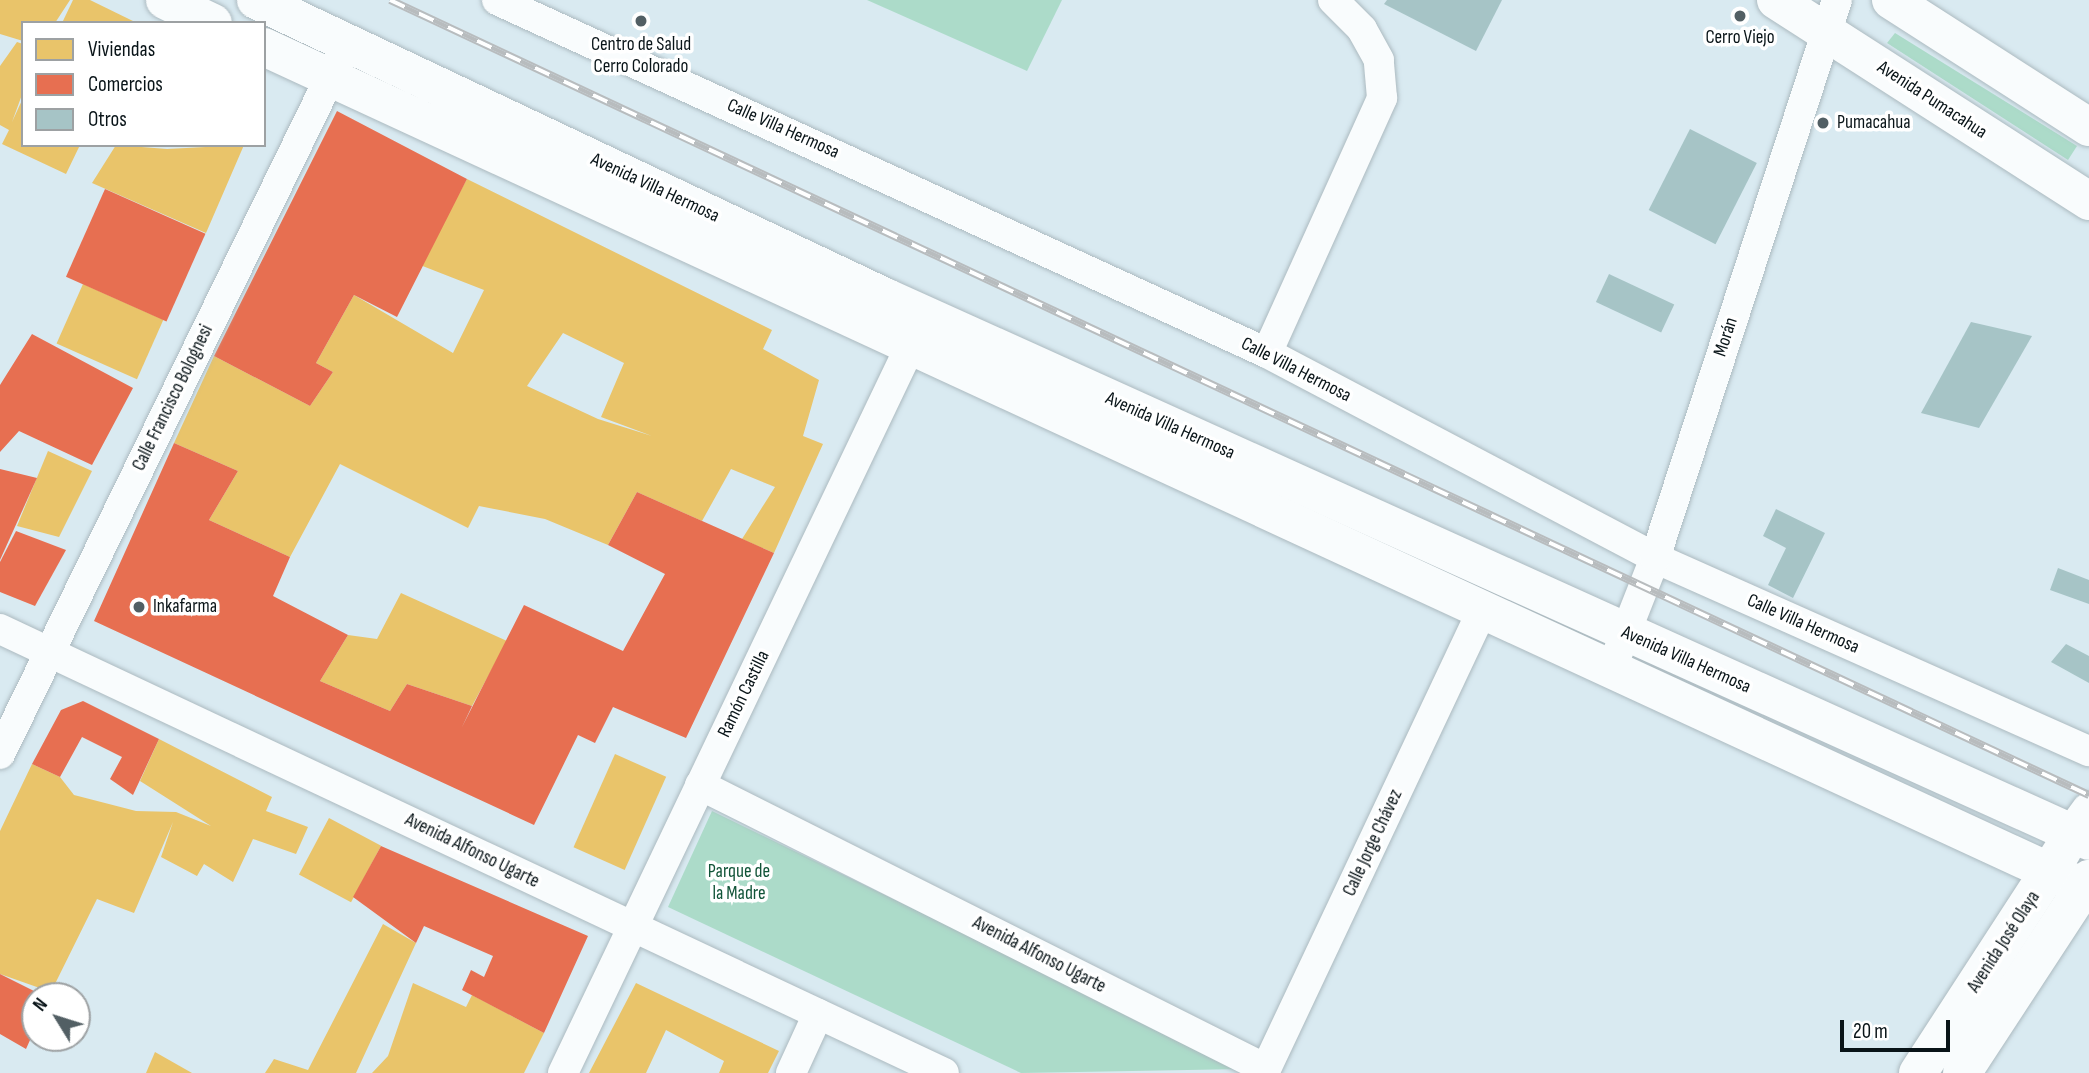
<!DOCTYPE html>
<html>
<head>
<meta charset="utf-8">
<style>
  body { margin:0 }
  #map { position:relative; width:2089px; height:1073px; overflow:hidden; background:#d9eaf1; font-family:"Sofia Sans Condensed",sans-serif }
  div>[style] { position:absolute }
  .green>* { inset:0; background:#acdbc9 }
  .homes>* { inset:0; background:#e9c46a; transform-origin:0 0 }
  .shops>* { inset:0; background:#e76f51; transform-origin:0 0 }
  .building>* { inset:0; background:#a6c4c6; transform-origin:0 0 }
  .roads { filter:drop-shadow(0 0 2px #acbac0) drop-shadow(0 0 2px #acbac0) }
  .minor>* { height:30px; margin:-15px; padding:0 15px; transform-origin:15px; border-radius:15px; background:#f9fcfd }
  .tertiary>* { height:37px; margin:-18.5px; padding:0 18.5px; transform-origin:18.5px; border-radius:18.5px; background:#f9fcfd }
  .secondary>* { height:38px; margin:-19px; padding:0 19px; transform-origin:19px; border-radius:19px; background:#f9fcfd }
  .primary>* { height:38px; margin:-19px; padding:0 19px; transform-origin:19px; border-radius:19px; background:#f9fcfd }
  .rail>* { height:8px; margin-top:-4px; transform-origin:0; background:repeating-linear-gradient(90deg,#fff 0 16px,#b8bcbe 0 32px); box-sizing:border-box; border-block:2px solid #b8bcbe }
  .dots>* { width:19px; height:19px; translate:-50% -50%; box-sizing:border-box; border:4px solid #fff; border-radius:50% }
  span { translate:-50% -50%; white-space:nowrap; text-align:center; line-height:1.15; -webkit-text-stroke:7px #fff; paint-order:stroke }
  .poi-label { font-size:19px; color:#091418 }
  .left { translate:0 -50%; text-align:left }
  .street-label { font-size:19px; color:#091418 }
  .park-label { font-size:19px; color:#115438 }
  .legend { position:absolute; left:21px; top:21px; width:245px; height:126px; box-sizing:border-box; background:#fff; border:2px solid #9da1a3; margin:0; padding:9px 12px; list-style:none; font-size:21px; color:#091418 }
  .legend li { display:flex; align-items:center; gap:14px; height:35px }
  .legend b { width:35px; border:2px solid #9da1a3 }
  .north { position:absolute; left:21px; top:982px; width:70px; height:70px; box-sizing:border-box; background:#fff; border:2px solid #9da1a3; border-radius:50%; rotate:308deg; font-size:19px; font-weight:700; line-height:28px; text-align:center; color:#091418 }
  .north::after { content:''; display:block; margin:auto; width:24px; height:32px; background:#525f64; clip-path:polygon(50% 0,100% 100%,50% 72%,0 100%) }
  .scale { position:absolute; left:1840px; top:1020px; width:110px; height:32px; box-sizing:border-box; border:4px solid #091418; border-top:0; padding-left:9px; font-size:21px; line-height:24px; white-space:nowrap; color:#091418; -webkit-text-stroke:5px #fff; paint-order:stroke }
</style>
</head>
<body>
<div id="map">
  <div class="green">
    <div style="clip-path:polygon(867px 0,1062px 0,1027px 71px)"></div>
    <div style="clip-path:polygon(1895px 33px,2077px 146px,2068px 160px,1887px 43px)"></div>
    <div style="clip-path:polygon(712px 811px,1243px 1069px,1021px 1073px,668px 907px)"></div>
  </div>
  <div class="homes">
    <div style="clip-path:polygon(0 0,70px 0,55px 23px,23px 23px,23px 41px,0 34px)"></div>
    <div style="clip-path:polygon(73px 0,90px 0,137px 23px,62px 23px)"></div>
    <div style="clip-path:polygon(17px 42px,23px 44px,23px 92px,12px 122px,23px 98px,23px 145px,80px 145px,66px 174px,2px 144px,9px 130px,0 125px,0 66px)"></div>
    <div style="clip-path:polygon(116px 145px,167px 149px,244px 145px,206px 233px,92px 183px)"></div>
    <div style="clip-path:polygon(evenodd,467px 179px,772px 330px,763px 349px,819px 380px,803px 436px,823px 444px,774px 553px,742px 539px,775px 487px,731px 469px,702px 521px,637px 492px,608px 545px,545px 519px,479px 506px,468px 528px,340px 464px,290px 557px,209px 520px,238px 471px,174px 443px,214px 356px,310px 406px,333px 372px,316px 363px,354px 295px,453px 353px,484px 290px,420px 265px,467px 179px,563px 333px,624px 363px,601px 417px,652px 436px,598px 419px,527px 386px,563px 333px)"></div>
    <div style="left:83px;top:284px;width:88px;height:65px;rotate:24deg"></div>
    <div style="clip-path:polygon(48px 451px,92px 471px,59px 537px,17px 526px)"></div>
    <div style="clip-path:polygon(401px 593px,507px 641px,472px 706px,407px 684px,390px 711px,320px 681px,348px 635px,377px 639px)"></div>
    <div style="clip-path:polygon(159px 739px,272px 797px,266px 811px,308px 827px,296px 854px,253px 839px,233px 882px,204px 864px,197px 876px,161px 857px,173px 822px,134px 913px,97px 899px,51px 992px,0 974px,0 831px,32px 764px,60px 777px,74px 795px,136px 811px,176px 812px,211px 826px,140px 781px)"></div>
    <div style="left:615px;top:754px;width:56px;height:102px;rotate:24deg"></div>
    <div style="left:329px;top:818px;width:59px;height:64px;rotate:28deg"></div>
    <div style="clip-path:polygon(383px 924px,416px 943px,356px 1073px,265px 1073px,274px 1059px,308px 1070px)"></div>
    <div style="clip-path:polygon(413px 983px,466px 1007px,472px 995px,544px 1033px,524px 1073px,372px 1073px,388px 1056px)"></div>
    <div style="clip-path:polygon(636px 983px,779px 1051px,768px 1073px,719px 1073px,724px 1061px,666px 1030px,646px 1073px,589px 1073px)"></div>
    <div style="clip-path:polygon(155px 1052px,192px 1073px,146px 1073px)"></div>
  </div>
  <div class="shops">
    <div style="clip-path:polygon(337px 111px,467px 179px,397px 317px,354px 295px,316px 363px,333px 372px,310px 406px,214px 356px)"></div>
    <div style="left:105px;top:189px;width:110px;height:96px;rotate:24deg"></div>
    <div style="clip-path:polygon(32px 334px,133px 388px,92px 465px,19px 431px,0 452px,0 385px)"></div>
    <div style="clip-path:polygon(174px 443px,238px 471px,209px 520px,290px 557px,273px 596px,348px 635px,320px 681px,390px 711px,407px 684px,472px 706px,462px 727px,524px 605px,623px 651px,665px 574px,608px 545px,637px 492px,774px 553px,686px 738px,613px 707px,595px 743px,578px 735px,534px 825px,94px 621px)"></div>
    <div style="clip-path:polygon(0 469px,37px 478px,0 560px)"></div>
    <div style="clip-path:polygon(16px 531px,66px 550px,35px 606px,0 592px,0 562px)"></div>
    <div style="clip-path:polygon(83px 701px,159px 739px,133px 795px,110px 779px,122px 757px,82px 737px,60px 777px,32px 764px,61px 710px)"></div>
    <div style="clip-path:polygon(381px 846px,588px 936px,544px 1033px,462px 990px,471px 970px,484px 977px,493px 956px,424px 926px,416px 943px,353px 897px)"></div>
    <div style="clip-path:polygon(0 974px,44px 996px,35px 996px,35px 1029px,26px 1049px,0 1034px)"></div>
  </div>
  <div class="building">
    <div style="clip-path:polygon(1387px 0,1502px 0,1476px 51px,1384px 4px)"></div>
    <div style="left:1690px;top:129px;width:75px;height:91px;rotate:27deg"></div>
    <div style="left:1609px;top:274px;width:72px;height:31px;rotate:25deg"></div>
    <div style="clip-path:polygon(1971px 322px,2032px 336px,1979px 428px,1921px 413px)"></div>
    <div style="clip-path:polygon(1776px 509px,1825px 533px,1793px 598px,1768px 585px,1786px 548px,1763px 536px)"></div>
    <div style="clip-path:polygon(2058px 568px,2089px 580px,2089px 604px,2050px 590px)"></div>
    <div style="clip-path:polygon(2066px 644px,2089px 656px,2089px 683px,2051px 662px)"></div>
  </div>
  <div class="roads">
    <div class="minor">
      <div style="left:497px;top:0;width:847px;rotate:24.63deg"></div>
      <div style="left:1267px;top:353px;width:439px;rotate:27.8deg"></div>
      <div style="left:1655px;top:558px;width:475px;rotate:24deg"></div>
      <div style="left:1267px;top:353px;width:280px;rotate:-65.7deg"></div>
      <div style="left:1382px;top:98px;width:38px;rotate:-95deg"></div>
      <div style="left:1379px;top:60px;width:35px;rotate:-119deg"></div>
      <div style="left:1362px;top:29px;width:41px;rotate:-135deg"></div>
      <div style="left:0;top:629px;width:1043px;rotate:25.19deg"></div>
      <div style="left:1618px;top:652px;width:101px;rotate:-68.5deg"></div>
      <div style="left:1655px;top:558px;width:587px;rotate:-71.94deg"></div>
      <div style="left:0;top:754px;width:773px;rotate:-64deg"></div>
      <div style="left:700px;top:785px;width:633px;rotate:26.65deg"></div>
      <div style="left:563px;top:1073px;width:826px;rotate:-64.46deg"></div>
      <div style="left:791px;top:1073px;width:65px;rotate:-65.4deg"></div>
      <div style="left:1264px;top:1073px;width:509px;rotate:-64.74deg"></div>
    </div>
    <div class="tertiary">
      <div style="left:2072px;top:834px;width:29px;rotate:-54deg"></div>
    </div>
    <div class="secondary">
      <div style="left:165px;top:0;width:53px;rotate:25.6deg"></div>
      <div style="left:256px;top:0;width:696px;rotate:25.28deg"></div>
      <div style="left:885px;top:297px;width:1321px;rotate:24.31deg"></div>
      <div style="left:264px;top:47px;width:2010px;rotate:24.79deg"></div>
      <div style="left:1918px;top:1073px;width:265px;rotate:-57deg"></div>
      <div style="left:1962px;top:1073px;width:232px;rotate:-56.8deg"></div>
    </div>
    <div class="primary">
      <div style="left:1776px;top:0;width:372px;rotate:32.7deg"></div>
      <div style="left:1891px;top:0;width:235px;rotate:32.7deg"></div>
    </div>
  </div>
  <div class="rail">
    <div style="left:390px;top:0;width:1876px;rotate:25.08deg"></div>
  </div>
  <div class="dots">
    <div style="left:1740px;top:16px;background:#525f64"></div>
    <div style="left:641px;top:21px;background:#525f64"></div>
    <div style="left:1823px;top:123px;background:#525f64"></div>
    <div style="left:139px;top:607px;background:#525f64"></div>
  </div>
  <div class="poi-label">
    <span style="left:1740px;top:38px">Cerro Viejo</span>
    <span style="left:641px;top:56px">Centro de Salud<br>Cerro Colorado</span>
    <span class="left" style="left:1837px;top:123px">Pumacahua</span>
    <span class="left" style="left:153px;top:607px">Inkafarma</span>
  </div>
  <div class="street-label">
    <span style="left:1932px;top:100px;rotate:33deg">Avenida Pumacahua</span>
    <span style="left:783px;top:129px;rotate:24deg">Calle Villa Hermosa</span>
    <span style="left:655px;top:188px;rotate:25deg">Avenida Villa Hermosa</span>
    <span style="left:1726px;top:337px;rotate:-72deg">Morán</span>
    <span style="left:1296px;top:370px;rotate:27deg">Calle Villa Hermosa</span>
    <span style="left:173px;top:398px;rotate:-64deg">Calle Francisco Bolognesi</span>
    <span style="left:1170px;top:426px;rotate:24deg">Avenida Villa Hermosa</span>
    <span style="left:1803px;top:624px;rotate:24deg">Calle Villa Hermosa</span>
    <span style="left:1686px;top:660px;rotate:24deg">Avenida Villa Hermosa</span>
    <span style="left:744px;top:694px;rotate:-64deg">Ramón Castilla</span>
    <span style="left:1373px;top:843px;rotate:-65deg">Calle Jorge Chávez</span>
    <span style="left:472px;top:851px;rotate:26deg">Avenida Alfonso Ugarte</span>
    <span style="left:2004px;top:942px;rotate:-57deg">Avenida José Olaya</span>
    <span style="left:1039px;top:955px;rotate:27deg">Avenida Alfonso Ugarte</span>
  </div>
  <div class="park-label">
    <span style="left:739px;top:883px">Parque de<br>la Madre</span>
  </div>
  <ul class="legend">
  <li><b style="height:19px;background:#e9c46a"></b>Viviendas</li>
  <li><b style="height:19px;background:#e76f51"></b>Comercios</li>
  <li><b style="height:19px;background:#a6c4c6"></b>Otros</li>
  </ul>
  <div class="north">N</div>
  <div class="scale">20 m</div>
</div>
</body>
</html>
